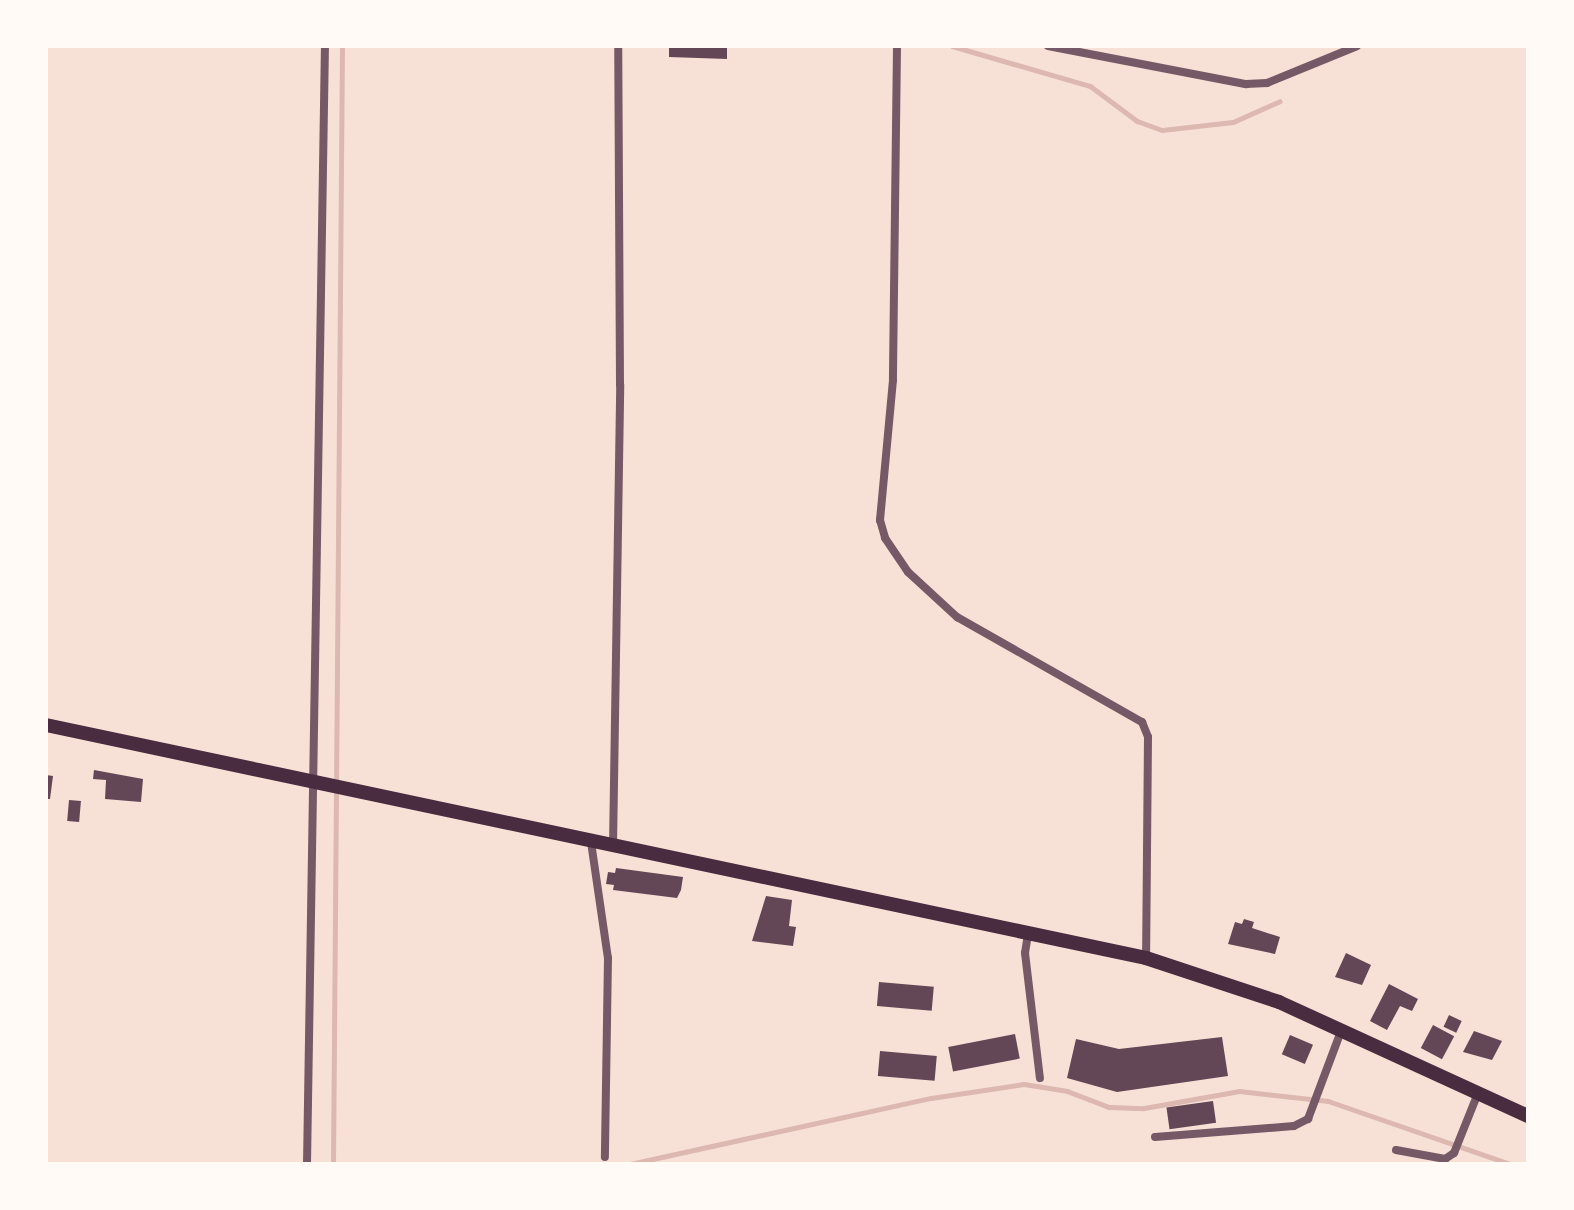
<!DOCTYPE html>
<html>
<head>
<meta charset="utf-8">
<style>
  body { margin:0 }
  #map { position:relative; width:1574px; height:1210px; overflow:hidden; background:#f7e1d7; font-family:Literata,serif }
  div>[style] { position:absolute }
  .stream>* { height:5px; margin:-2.5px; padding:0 2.5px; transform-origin:2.5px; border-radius:2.5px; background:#dcb8b0 }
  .building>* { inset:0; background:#644757; transform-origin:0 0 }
  .minor>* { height:8px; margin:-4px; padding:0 4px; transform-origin:4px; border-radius:4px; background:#755966 }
  .primary>* { height:14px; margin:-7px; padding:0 7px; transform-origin:7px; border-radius:7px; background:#4a2c40 }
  span { translate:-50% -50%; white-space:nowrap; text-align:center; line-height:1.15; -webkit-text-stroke:8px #fffaf5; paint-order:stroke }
  .frame { position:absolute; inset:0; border:48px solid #fffaf5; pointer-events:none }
</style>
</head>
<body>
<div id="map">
  <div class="stream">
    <div style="left:952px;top:46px;width:144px;rotate:16.2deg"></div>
    <div style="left:1090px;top:86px;width:59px;rotate:36.7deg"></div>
    <div style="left:1137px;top:121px;width:27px;rotate:20deg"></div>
    <div style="left:1162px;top:130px;width:71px;rotate:-6.4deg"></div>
    <div style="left:1233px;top:122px;width:51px;rotate:-24.1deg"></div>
    <div style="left:333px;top:1164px;width:1118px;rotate:-89.54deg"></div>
    <div style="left:630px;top:1164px;width:308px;rotate:-12.4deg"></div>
    <div style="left:931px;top:1098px;width:94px;rotate:-8.6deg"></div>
    <div style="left:1024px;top:1084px;width:44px;rotate:9.2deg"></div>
    <div style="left:1067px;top:1091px;width:45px;rotate:20.9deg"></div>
    <div style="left:1109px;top:1107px;width:35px;rotate:2deg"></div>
    <div style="left:1144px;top:1108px;width:97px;rotate:-10.1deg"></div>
    <div style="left:1239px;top:1091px;width:90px;rotate:6.4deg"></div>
    <div style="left:1328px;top:1101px;width:193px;rotate:19.1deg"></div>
  </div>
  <div class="building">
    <div style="clip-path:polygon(669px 46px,727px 46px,727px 59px,669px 57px)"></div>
    <div style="clip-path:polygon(94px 770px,143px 779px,141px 802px,105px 799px,106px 780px,93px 779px)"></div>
    <div style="clip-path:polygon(46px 775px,53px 776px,50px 799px,46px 799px)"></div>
    <div style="left:69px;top:800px;width:12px;height:21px;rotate:5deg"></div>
    <div style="clip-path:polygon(616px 868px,683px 877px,681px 890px,677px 898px,613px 890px,614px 885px,606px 884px,608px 872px,615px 873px)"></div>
    <div style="clip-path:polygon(766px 896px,792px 900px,789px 926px,796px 927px,793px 946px,752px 941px)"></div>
    <div style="clip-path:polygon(1244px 919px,1254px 922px,1252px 928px,1280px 937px,1275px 954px,1228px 944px,1235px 922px,1242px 924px)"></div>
    <div style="clip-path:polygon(1346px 953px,1371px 965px,1362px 985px,1335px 977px)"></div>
    <div style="left:879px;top:982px;width:55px;height:24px;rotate:5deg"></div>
    <div style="clip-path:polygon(1389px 984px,1418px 999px,1412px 1011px,1400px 1006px,1387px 1030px,1370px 1021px)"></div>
    <div style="left:1449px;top:1015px;width:14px;height:13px;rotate:25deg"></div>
    <div style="left:1433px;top:1025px;width:24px;height:26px;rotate:28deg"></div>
    <div style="clip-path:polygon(1474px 1031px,1502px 1041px,1492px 1060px,1463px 1052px)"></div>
    <div style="left:1015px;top:1034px;width:25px;height:68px;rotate:79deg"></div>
    <div style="left:1290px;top:1035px;width:25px;height:21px;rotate:23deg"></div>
    <div style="clip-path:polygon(1222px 1037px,1228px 1076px,1117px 1092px,1067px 1078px,1076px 1039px,1119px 1049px)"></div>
    <div style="left:880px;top:1051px;width:57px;height:25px;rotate:5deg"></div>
    <div style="left:1213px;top:1101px;width:22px;height:47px;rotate:82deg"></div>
  </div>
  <div class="minor">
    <div style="left:897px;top:46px;width:334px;rotate:90.7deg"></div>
    <div style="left:893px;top:380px;width:141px;rotate:95.3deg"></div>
    <div style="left:880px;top:520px;width:19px;rotate:74deg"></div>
    <div style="left:885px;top:538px;width:41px;rotate:55.9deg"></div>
    <div style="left:908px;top:572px;width:67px;rotate:42.6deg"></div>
    <div style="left:957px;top:617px;width:213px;rotate:29.6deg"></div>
    <div style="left:1142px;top:722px;width:16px;rotate:68deg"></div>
    <div style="left:1148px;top:737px;width:221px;rotate:90.5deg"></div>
    <div style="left:1048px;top:46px;width:202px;rotate:10.9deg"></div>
    <div style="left:1246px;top:84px;width:21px;rotate:-3deg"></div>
    <div style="left:1267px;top:83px;width:97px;rotate:-22.3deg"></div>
    <div style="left:591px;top:842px;width:117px;rotate:81.7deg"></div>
    <div style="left:608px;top:958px;width:199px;rotate:90.9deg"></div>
    <div style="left:613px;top:847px;width:462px;rotate:-89.1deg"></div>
    <div style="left:620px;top:385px;width:339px;rotate:-90.3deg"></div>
    <div style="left:1028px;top:934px;width:19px;rotate:99deg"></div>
    <div style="left:1025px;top:953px;width:126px;rotate:83.2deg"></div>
    <div style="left:1155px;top:1137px;width:139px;rotate:-4.5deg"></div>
    <div style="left:1294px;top:1126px;width:16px;rotate:-27deg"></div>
    <div style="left:1308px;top:1119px;width:94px;rotate:-69.4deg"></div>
    <div style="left:1396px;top:1150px;width:50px;rotate:10.4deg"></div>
    <div style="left:1445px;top:1159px;width:11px;rotate:-34deg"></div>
    <div style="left:1454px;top:1153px;width:65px;rotate:-68.2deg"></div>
    <div style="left:307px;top:1164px;width:1118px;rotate:-89.08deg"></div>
  </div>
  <div class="primary">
    <div style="left:46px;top:725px;width:1124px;rotate:11.96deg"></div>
    <div style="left:1146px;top:958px;width:140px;rotate:18.3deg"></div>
    <div style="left:1279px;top:1002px;width:274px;rotate:24.6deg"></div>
  </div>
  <div class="frame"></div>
</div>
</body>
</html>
